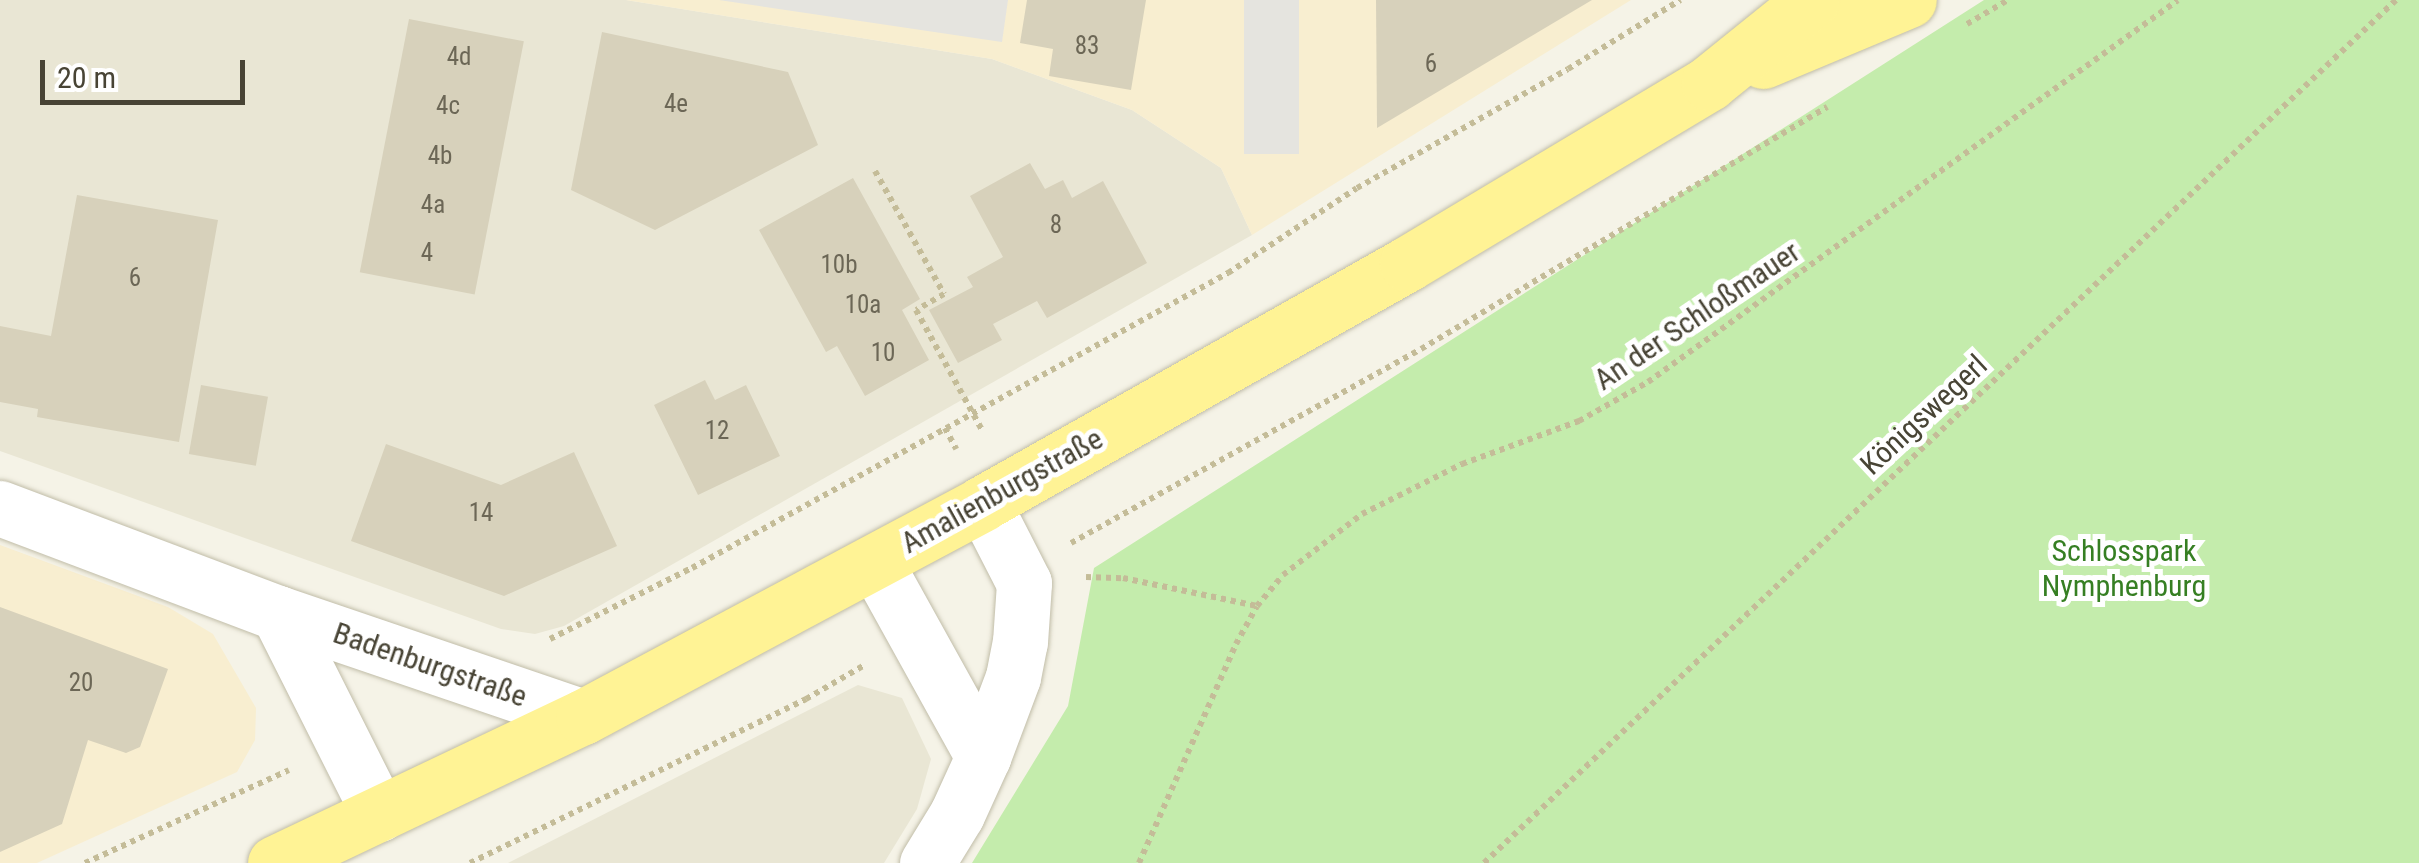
<!DOCTYPE html>
<html>
<head>
<meta charset="utf-8">
<style>
  body { margin:0 }
  #map { position:relative; width:2419px; height:863px; overflow:hidden; background:#f5f3e7; font-family:"Roboto Condensed",sans-serif }
  div>[style] { position:absolute }
  .residential>* { inset:0; background:#e9e6d4 }
  .commercial>* { inset:0; background:#f8eed0 }
  .green>* { inset:0; background:#c4ecac }
  .parking>* { inset:0; background:#e5e4df; transform-origin:0 0 }
  .building>* { inset:0; background:#d7d1bb; transform-origin:0 0 }
  .path>* { height:6px; margin-top:-3px; transform-origin:0; background:repeating-linear-gradient(90deg,#c4bc98 0 5px,transparent 0 10px) }
  .roads { filter:drop-shadow(0 0 2px #c1bda8) drop-shadow(0 0 2px #c1bda8) }
  .street>* { height:55px; margin:-27.5px; padding:0 27.5px; transform-origin:27.5px; border-radius:27.5px; background:#fff }
  .primary>* { height:55px; margin:-27.5px; padding:0 27.5px; transform-origin:27.5px; border-radius:27.5px; background:#fff395 }
  span { translate:-50% -50%; white-space:nowrap; text-align:center; line-height:1.15; -webkit-text-stroke:10px #fff; paint-order:stroke }
  .number-label { font-size:25px; color:#6c6756 }
  .number-label span { -webkit-text-stroke-width:0 }
  .street-label { font-size:30px; color:#484435 }
  .park-label { font-size:30px; color:#367f23 }
  .scale { position:absolute; left:40px; top:60px; width:205px; height:45px; box-sizing:border-box; border:5px solid #484435; border-top:0; padding-left:12px; font-size:30px; line-height:35px; white-space:nowrap; color:#484435; -webkit-text-stroke:8px #fff; paint-order:stroke }
</style>
</head>
<body>
<div id="map">
  <div class="residential">
    <div style="clip-path:polygon(0 0,626px 0,992px 59px,1132px 110px,1221px 168px,1252px 235px,564px 626px,535px 634px,501px 629px,0 451px)"></div>
    <div style="clip-path:polygon(858px 685px,902px 698px,931px 759px,917px 809px,884px 863px,508px 863px)"></div>
  </div>
  <div class="commercial">
    <div style="clip-path:polygon(626px 0,1631px 0,1252px 235px,1221px 168px,1132px 110px,992px 59px)"></div>
    <div style="clip-path:polygon(0 545px,168px 607px,213px 634px,256px 708px,255px 740px,237px 772px,37px 863px,0 863px)"></div>
  </div>
  <div class="green">
    <div style="clip-path:polygon(1984px 0,2419px 0,2419px 863px,972px 863px,1068px 706px,1094px 568px)"></div>
  </div>
  <div class="parking">
    <div style="clip-path:polygon(719px 0,1008px 0,1002px 42px)"></div>
    <div style="left:1244px;top:0;width:55px;height:154px"></div>
  </div>
  <div class="building">
    <div style="clip-path:polygon(1027px 0,1146px 0,1131px 90px,1049px 76px,1053px 49px,1020px 43px)"></div>
    <div style="clip-path:polygon(1376px 0,1592px 0,1377px 128px)"></div>
    <div style="left:409px;top:19px;width:117px;height:258px;rotate:11deg"></div>
    <div style="clip-path:polygon(602px 32px,788px 72px,818px 145px,655px 230px,571px 190px)"></div>
    <div style="clip-path:polygon(1030px 163px,1045px 189px,1063px 180px,1072px 198px,1103px 181px,1147px 263px,1047px 318px,1037px 301px,993px 324px,1002px 340px,958px 363px,929px 310px,973px 287px,967px 277px,1003px 257px,970px 196px)"></div>
    <div style="clip-path:polygon(853px 178px,920px 299px,902px 310px,929px 360px,865px 396px,837px 346px,826px 352px,759px 230px)"></div>
    <div style="clip-path:polygon(77px 195px,218px 220px,179px 442px,37px 417px,38px 409px,0 402px,0 326px,51px 336px)"></div>
    <div style="clip-path:polygon(705px 380px,715px 400px,746px 385px,780px 456px,698px 495px,654px 405px)"></div>
    <div style="left:201px;top:385px;width:68px;height:70px;rotate:10deg"></div>
    <div style="clip-path:polygon(386px 444px,501px 485px,574px 452px,617px 546px,504px 596px,351px 541px)"></div>
    <div style="clip-path:polygon(0 607px,168px 669px,140px 747px,126px 753px,88px 740px,62px 824px,0 852px)"></div>
  </div>
  <div class="path">
    <div style="left:1967px;top:24px;width:48px;rotate:-30.3deg"></div>
    <div style="left:875px;top:171px;width:141px;rotate:60.7deg"></div>
    <div style="left:944px;top:294px;width:32px;rotate:150deg"></div>
    <div style="left:916px;top:310px;width:139px;rotate:61.2deg"></div>
    <div style="left:945px;top:428px;width:24px;rotate:62deg"></div>
    <div style="left:1071px;top:543px;width:400px;rotate:-29deg"></div>
    <div style="left:1421px;top:349px;width:473px;rotate:-30.8deg"></div>
    <div style="left:1086px;top:577px;width:37px;rotate:2deg"></div>
    <div style="left:1123px;top:578px;width:137px;rotate:11.8deg"></div>
    <div style="left:550px;top:639px;width:159px;rotate:-26.6deg"></div>
    <div style="left:692px;top:568px;width:612px;rotate:-28.83deg"></div>
    <div style="left:1228px;top:273px;width:154px;rotate:-33.4deg"></div>
    <div style="left:1357px;top:188px;width:242px;rotate:-29.4deg"></div>
    <div style="left:1568px;top:69px;width:132px;rotate:-31.6deg"></div>
    <div style="left:85px;top:863px;width:224px;rotate:-24.5deg"></div>
    <div style="left:470px;top:863px;width:374px;rotate:-26deg"></div>
    <div style="left:806px;top:699px;width:66px;rotate:-30.1deg"></div>
    <div style="left:1139px;top:863px;width:240px;rotate:-66.1deg"></div>
    <div style="left:1236px;top:644px;width:43px;rotate:-61.1deg"></div>
    <div style="left:1257px;top:606px;width:40px;rotate:-50deg"></div>
    <div style="left:1283px;top:575px;width:100px;rotate:-37.7deg"></div>
    <div style="left:1362px;top:514px;width:112px;rotate:-26.6deg"></div>
    <div style="left:1462px;top:464px;width:125px;rotate:-20.2deg"></div>
    <div style="left:1579px;top:421px;width:79px;rotate:-29.5deg"></div>
    <div style="left:1648px;top:382px;width:653px;rotate:-35.78deg"></div>
    <div style="left:1484px;top:863px;width:1256px;rotate:-43.42deg"></div>
  </div>
  <div class="roads">
    <div class="street">
      <div style="left:0;top:508px;width:297px;rotate:20.7deg"></div>
      <div style="left:278px;top:613px;width:322px;rotate:18.8deg"></div>
      <div style="left:875px;top:562px;width:223px;rotate:61deg"></div>
      <div style="left:278px;top:613px;width:225px;rotate:63.3deg"></div>
      <div style="left:927px;top:863px;width:57px;rotate:-58.5deg"></div>
      <div style="left:957px;top:814px;width:63px;rotate:-65.5deg"></div>
      <div style="left:983px;top:757px;width:85px;rotate:-69.4deg"></div>
      <div style="left:1013px;top:677px;width:36px;rotate:-79deg"></div>
      <div style="left:1020px;top:642px;width:59px;rotate:-86.1deg"></div>
      <div style="left:1024px;top:583px;width:90px;rotate:-117.1deg"></div>
    </div>
    <div class="primary">
      <div style="left:1763px;top:61px;width:158px;rotate:-22.7deg"></div>
      <div style="left:275px;top:863px;width:341px;rotate:-25.4deg"></div>
      <div style="left:583px;top:717px;width:454px;rotate:-28.1deg"></div>
      <div style="left:983px;top:503px;width:487px;rotate:-29.4deg"></div>
      <div style="left:1407px;top:264px;width:352px;rotate:-30.9deg"></div>
      <div style="left:1709px;top:83px;width:132px;rotate:-38.9deg"></div>
    </div>
  </div>
  <div class="number-label">
    <span style="left:1087px;top:46px">83</span>
    <span style="left:459px;top:57px">4d</span>
    <span style="left:1431px;top:64px">6</span>
    <span style="left:676px;top:104px">4e</span>
    <span style="left:448px;top:106px">4c</span>
    <span style="left:440px;top:156px">4b</span>
    <span style="left:433px;top:205px">4a</span>
    <span style="left:1056px;top:225px">8</span>
    <span style="left:427px;top:253px">4</span>
    <span style="left:839px;top:265px">10b</span>
    <span style="left:135px;top:278px">6</span>
    <span style="left:863px;top:305px">10a</span>
    <span style="left:883px;top:353px">10</span>
    <span style="left:717px;top:431px">12</span>
    <span style="left:481px;top:513px">14</span>
    <span style="left:81px;top:683px">20</span>
  </div>
  <div class="street-label">
    <span style="left:1697px;top:316px;rotate:-34deg">An der Schloßmauer</span>
    <span style="left:1924px;top:415px;rotate:-43deg">Königswegerl</span>
    <span style="left:1002px;top:491px;rotate:-29deg">Amalienburgstraße</span>
    <span style="left:430px;top:665px;rotate:19deg">Badenburgstraße</span>
  </div>
  <div class="park-label">
    <span style="left:2124px;top:568px">Schlosspark<br>Nymphenburg</span>
  </div>
  <div class="scale">20 m</div>
</div>
</body>
</html>
